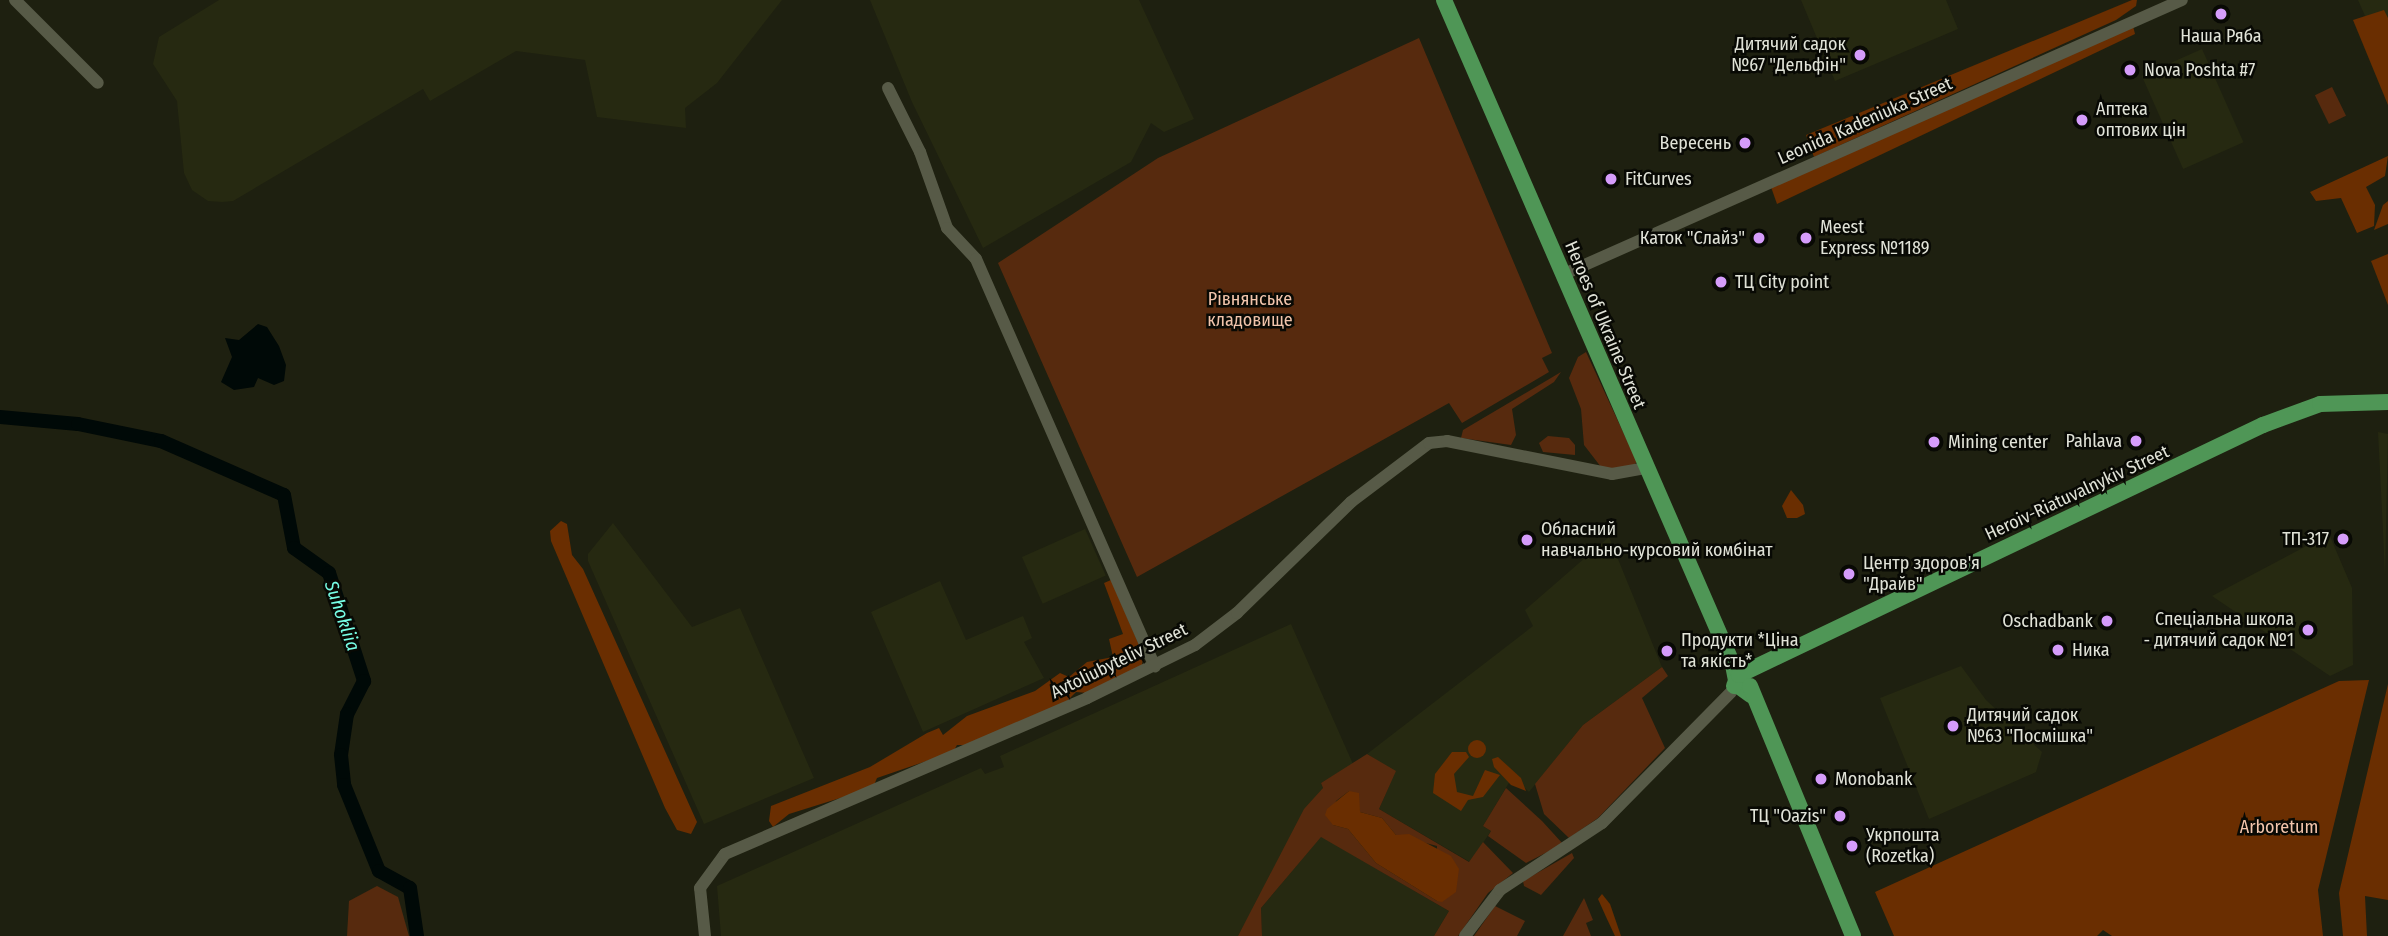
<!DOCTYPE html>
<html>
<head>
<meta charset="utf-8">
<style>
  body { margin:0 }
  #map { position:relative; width:2388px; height:936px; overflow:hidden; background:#1e2010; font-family:"Fira Sans Condensed",sans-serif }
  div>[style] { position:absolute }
  .built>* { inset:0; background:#262911; transform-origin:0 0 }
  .green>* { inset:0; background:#572a0e; transform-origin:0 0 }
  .forest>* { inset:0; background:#6a2e01 }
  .round { border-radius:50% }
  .water>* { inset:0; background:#000907 }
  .river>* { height:14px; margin:-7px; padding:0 7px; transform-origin:7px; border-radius:7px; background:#000907 }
  .minor>* { height:12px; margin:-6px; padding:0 6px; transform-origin:6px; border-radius:6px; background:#575a47 }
  .major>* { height:16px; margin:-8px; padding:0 8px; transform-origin:8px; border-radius:8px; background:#4f9656 }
  .dots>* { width:19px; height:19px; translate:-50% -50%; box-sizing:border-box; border:4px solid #080904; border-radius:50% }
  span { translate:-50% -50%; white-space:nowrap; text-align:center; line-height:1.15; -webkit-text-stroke:5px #080904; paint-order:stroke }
  .poi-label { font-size:18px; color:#e1e3d8 }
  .right { translate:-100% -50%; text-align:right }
  .left { translate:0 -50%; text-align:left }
  .street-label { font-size:18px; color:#e1e3d8 }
  .park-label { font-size:18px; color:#f2c5ac }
  .water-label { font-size:19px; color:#77fee6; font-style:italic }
</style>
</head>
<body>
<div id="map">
  <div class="built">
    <div style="clip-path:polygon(219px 0,782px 0,717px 83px,685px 108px,686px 128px,597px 117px,585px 60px,516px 51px,430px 101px,423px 89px,233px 201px,222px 202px,208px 201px,192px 190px,184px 173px,177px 101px,153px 64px,159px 37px)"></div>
    <div style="clip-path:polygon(870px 0,1139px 0,1194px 119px,1164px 132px,1151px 123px,1131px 162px,983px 248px,912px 102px)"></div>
    <div style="clip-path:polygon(1801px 0,1946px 0,1958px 29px,1835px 81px)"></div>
    <div style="clip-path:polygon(2358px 0,2388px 0,2388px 68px)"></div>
    <div style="left:2202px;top:49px;width:102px;height:66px;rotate:66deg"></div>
    <div style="clip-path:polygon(2378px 432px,2388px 434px,2385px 577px,2383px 531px)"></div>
    <div style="clip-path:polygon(613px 523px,692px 627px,740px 608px,814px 778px,704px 824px,588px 561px,588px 554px)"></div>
    <div style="left:1085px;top:529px;width:51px;height:69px;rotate:66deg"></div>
    <div style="clip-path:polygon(2329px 534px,2352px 588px,2353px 665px,2330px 676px,2212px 596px)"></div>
    <div style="clip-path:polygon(1609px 537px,1662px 667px,1583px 725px,1529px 792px,1513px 776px,1483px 826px,1491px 831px,1470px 862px,1379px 809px,1395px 772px,1367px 754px,1533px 626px,1525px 610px)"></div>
    <div style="clip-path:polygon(940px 581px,966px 640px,1023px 616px,1032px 638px,1024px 642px,1044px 678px,923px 732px,871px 612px)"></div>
    <div style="clip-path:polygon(1291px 624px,1353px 764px,1321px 783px,1323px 788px,1238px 936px,721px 936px,717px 886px,981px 768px,985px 774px,1004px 767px,1000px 756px)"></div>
    <div style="clip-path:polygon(1961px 666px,1986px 700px,2042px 752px,2036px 772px,1929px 819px,1880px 698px)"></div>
    <div style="clip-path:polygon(1321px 836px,1449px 911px,1434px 936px,1262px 936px,1261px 908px)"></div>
  </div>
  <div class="green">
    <div style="clip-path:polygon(1419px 38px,1552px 353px,1542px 358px,1549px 372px,1462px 423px,1449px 403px,1137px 577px,998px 263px,1158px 158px)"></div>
    <div style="left:2332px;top:87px;width:32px;height:19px;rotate:64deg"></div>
    <div style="clip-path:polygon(1586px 352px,1637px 462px,1627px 471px,1601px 467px,1584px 445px,1581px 409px,1569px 378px,1578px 357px)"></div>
    <div style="clip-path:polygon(1561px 372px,1554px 382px,1512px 409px,1516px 435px,1511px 445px,1461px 438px,1463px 430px)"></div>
    <div style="clip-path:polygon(1548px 436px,1569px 438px,1575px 445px,1575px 455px,1543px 452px,1539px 443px)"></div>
    <div style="clip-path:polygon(1662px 667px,1668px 676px,1642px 698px,1665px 748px,1598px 818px,1569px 838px,1544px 814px,1535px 784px,1583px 725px)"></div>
    <div style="clip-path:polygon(evenodd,1367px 754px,1396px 771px,1379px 809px,1469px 862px,1483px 842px,1513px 873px,1488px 893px,1458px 936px,1434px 936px,1449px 911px,1321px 837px,1261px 908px,1262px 936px,1238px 936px,1304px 809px,1323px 788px,1321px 783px,1367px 754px,1349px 791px,1360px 812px,1382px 818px,1396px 835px,1437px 846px,1437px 901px,1376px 863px,1348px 829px,1333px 825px,1336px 801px,1349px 791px)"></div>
    <div style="clip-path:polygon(1506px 788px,1542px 821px,1563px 844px,1526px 863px,1488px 836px,1491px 831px,1483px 826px)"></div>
    <div style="clip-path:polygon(1572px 853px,1574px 858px,1541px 895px,1524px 886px,1523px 881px)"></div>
    <div style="clip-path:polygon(377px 886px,398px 897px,409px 936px,347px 936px,349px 901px)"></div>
    <div style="clip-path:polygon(1584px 898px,1593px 920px,1586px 923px,1591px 936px,1563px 936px)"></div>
    <div style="clip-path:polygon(1495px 906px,1525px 921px,1517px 936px,1474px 936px)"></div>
  </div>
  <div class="forest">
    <div style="clip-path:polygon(2132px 0,2137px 0,2136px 6px,2116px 20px,1814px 157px,1806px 135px)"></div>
    <div style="clip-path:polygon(2384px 10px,2388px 18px,2388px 105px,2353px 20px)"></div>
    <div style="clip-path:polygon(2133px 26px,2135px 34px,1777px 204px,1771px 187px)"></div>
    <div style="clip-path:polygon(2388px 156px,2385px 176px,2366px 187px,2375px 205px,2374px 226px,2357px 233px,2341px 198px,2316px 201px,2310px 192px)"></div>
    <div style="clip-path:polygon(2388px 201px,2388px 224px,2374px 230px,2383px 205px)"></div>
    <div style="clip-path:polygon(2388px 254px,2388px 305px,2371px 261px)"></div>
    <div style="clip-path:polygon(1791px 490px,1803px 505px,1805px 514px,1797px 518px,1787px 518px,1782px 506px)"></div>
    <div style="clip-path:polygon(561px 521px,567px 524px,572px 555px,583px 569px,697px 822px,691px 834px,677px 830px,665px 808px,551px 541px,550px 531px)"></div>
    <div style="clip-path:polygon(1111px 580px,1143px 654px,1142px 666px,1088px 693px,1076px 692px,1065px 703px,969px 745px,957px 745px,953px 752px,877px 778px,874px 785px,853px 794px,789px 814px,773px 827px,769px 821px,771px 806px,870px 767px,927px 733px,939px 728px,943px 735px,967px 716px,1035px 691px,1060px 673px,1069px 677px,1087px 662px,1113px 657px,1109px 639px,1123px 634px,1104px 583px)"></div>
    <div style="clip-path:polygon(2369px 680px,2318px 890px,2323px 936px,2112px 936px,2103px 930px,2097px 936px,1894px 936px,1875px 892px,2339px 681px)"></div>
    <div style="clip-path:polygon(2388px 684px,2388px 900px,2365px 896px,2367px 936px,2343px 936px,2339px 893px)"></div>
    <div class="round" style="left:1468px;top:740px;width:18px;height:18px"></div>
    <div style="clip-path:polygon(1452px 752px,1466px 752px,1469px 757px,1454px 774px,1457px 792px,1473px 796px,1485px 770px,1500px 775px,1483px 797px,1468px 800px,1461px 811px,1433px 793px,1435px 774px)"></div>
    <div style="clip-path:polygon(1498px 757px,1521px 778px,1526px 791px,1511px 785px,1494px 767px,1492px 759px)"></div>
    <div style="clip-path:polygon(1349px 791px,1359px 793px,1360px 812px,1382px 818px,1396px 835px,1409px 834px,1451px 856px,1459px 869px,1456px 892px,1442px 902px,1437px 901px,1376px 863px,1348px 829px,1333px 825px,1325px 815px,1327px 809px)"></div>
    <div style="clip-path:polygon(1602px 894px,1610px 904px,1621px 936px,1615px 936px,1607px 919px,1598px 899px)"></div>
  </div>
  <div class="water">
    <div style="clip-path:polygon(258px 324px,267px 327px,279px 346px,286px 365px,284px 381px,274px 385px,258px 378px,254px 387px,234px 390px,221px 382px,232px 357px,225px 338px,239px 340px)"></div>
  </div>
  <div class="river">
    <div style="left:0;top:417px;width:78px;rotate:5.1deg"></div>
    <div style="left:78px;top:424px;width:85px;rotate:11.6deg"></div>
    <div style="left:161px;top:441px;width:134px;rotate:23.7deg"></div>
    <div style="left:284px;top:495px;width:54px;rotate:79.3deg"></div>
    <div style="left:294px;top:548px;width:43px;rotate:35.5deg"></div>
    <div style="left:329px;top:573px;width:114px;rotate:72deg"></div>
    <div style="left:364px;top:681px;width:37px;rotate:117deg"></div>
    <div style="left:347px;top:714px;width:41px;rotate:98.3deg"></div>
    <div style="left:341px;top:755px;width:30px;rotate:84deg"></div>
    <div style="left:344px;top:785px;width:93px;rotate:67.9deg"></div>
    <div style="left:379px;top:871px;width:35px;rotate:29deg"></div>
    <div style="left:410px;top:888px;width:49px;rotate:81.7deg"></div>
  </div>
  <div class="minor">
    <div style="left:15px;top:0;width:117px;rotate:45deg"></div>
    <div style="left:888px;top:88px;width:72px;rotate:63.4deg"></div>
    <div style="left:920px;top:152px;width:81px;rotate:70.4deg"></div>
    <div style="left:947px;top:228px;width:42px;rotate:46.9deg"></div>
    <div style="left:976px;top:259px;width:445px;rotate:66.3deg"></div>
    <div style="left:1562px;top:275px;width:678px;rotate:-23.92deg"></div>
    <div style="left:705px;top:936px;width:48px;rotate:-95.9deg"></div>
    <div style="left:700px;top:888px;width:42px;rotate:-53.7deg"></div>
    <div style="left:725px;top:854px;width:394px;rotate:-23.3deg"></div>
    <div style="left:1087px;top:698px;width:120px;rotate:-26.1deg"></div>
    <div style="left:1195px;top:645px;width:53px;rotate:-37.3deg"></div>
    <div style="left:1237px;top:613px;width:159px;rotate:-44.2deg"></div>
    <div style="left:1351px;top:502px;width:98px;rotate:-37.1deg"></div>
    <div style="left:1429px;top:443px;width:18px;rotate:-6deg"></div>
    <div style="left:1447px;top:441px;width:168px;rotate:11.3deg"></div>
    <div style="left:1612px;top:474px;width:35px;rotate:-10deg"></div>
    <div style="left:1465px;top:936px;width:58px;rotate:-52.7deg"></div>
    <div style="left:1500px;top:890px;width:122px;rotate:-33.3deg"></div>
    <div style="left:1602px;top:823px;width:184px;rotate:-45.4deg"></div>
  </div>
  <div class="major">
    <div style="left:1444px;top:0;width:725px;rotate:66.51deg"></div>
    <div style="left:1733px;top:665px;width:20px;rotate:79deg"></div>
    <div style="left:1737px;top:685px;width:17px;rotate:36deg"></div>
    <div style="left:1734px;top:686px;width:12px;rotate:-66deg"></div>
    <div style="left:1739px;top:675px;width:581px;rotate:-25.51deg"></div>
    <div style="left:2263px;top:425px;width:61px;rotate:-20.2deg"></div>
    <div style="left:2320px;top:404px;width:68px;rotate:-1.7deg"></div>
    <div style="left:1750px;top:686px;width:270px;rotate:67.6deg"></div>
  </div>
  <div class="dots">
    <div style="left:2221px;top:14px;background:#d59cfb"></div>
    <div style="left:1860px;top:55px;background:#d59cfb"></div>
    <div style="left:2130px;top:70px;background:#d59cfb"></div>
    <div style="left:2082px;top:120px;background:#d59cfb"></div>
    <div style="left:1745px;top:143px;background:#d59cfb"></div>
    <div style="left:1611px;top:179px;background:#d59cfb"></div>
    <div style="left:1759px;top:238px;background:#d59cfb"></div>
    <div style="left:1806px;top:238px;background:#d59cfb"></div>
    <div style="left:1721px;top:282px;background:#d59cfb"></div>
    <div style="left:2136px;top:441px;background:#d59cfb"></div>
    <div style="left:1934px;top:442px;background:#d59cfb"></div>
    <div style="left:2343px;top:539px;background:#d59cfb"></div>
    <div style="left:1527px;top:540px;background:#d59cfb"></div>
    <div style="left:1849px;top:574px;background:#d59cfb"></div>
    <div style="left:2107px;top:621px;background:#d59cfb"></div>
    <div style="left:2308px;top:630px;background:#d59cfb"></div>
    <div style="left:2058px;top:650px;background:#d59cfb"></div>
    <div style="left:1667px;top:651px;background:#d59cfb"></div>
    <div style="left:1953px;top:726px;background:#d59cfb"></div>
    <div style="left:1821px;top:779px;background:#d59cfb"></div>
    <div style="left:1840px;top:816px;background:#d59cfb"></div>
    <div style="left:1852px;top:846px;background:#d59cfb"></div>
  </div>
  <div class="poi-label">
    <span style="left:2221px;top:36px">Наша Ряба</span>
    <span class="right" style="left:1846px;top:55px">Дитячий садок<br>№67 "Дельфін"</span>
    <span class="left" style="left:2144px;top:70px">Nova Poshta #7</span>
    <span class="left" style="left:2096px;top:120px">Аптека<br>оптових цін</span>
    <span class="right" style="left:1731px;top:143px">Вересень</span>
    <span class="left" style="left:1625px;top:179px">FitCurves</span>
    <span class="left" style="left:1820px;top:238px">Meest<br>Express №1189</span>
    <span class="right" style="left:1745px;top:238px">Каток "Слайз"</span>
    <span class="left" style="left:1735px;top:282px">ТЦ City point</span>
    <span class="right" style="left:2122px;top:441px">Pahlava</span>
    <span class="left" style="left:1948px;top:442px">Mining center</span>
    <span class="left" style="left:1541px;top:540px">Обласний<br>навчально-курсовий комбінат</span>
    <span class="right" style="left:2329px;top:539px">ТП-317</span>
    <span class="left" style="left:1863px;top:574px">Центр здоров'я<br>"Драйв"</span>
    <span class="right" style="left:2294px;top:630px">Спеціальна школа<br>- дитячий садок №1</span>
    <span class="right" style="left:2093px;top:621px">Oschadbank</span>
    <span class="left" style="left:1681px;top:651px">Продукти *Ціна<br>та якість*</span>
    <span class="left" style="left:2072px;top:650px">Ника</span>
    <span class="left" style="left:1967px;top:726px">Дитячий садок<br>№63 "Посмішка"</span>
    <span class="left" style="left:1835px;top:779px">Monobank</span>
    <span class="right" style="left:1826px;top:816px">ТЦ "Oazis"</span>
    <span class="left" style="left:1866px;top:846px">Укрпошта<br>(Rozetka)</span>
  </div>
  <div class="street-label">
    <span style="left:1865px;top:121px;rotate:-24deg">Leonida Kadeniuka Street</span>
    <span style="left:1605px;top:325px;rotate:67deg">Heroes of Ukraine Street</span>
    <span style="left:2077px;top:493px;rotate:-25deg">Heroiv-Riatuvalnykiv Street</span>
    <span style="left:1119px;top:661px;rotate:-26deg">Avtoliubyteliv Street</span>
  </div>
  <div class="park-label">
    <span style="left:1250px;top:310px">Рівнянське<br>кладовище</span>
    <span style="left:2279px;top:827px">Arboretum</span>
  </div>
  <div class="water-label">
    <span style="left:342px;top:616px;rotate:71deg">Suhokliia</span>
  </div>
</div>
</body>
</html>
